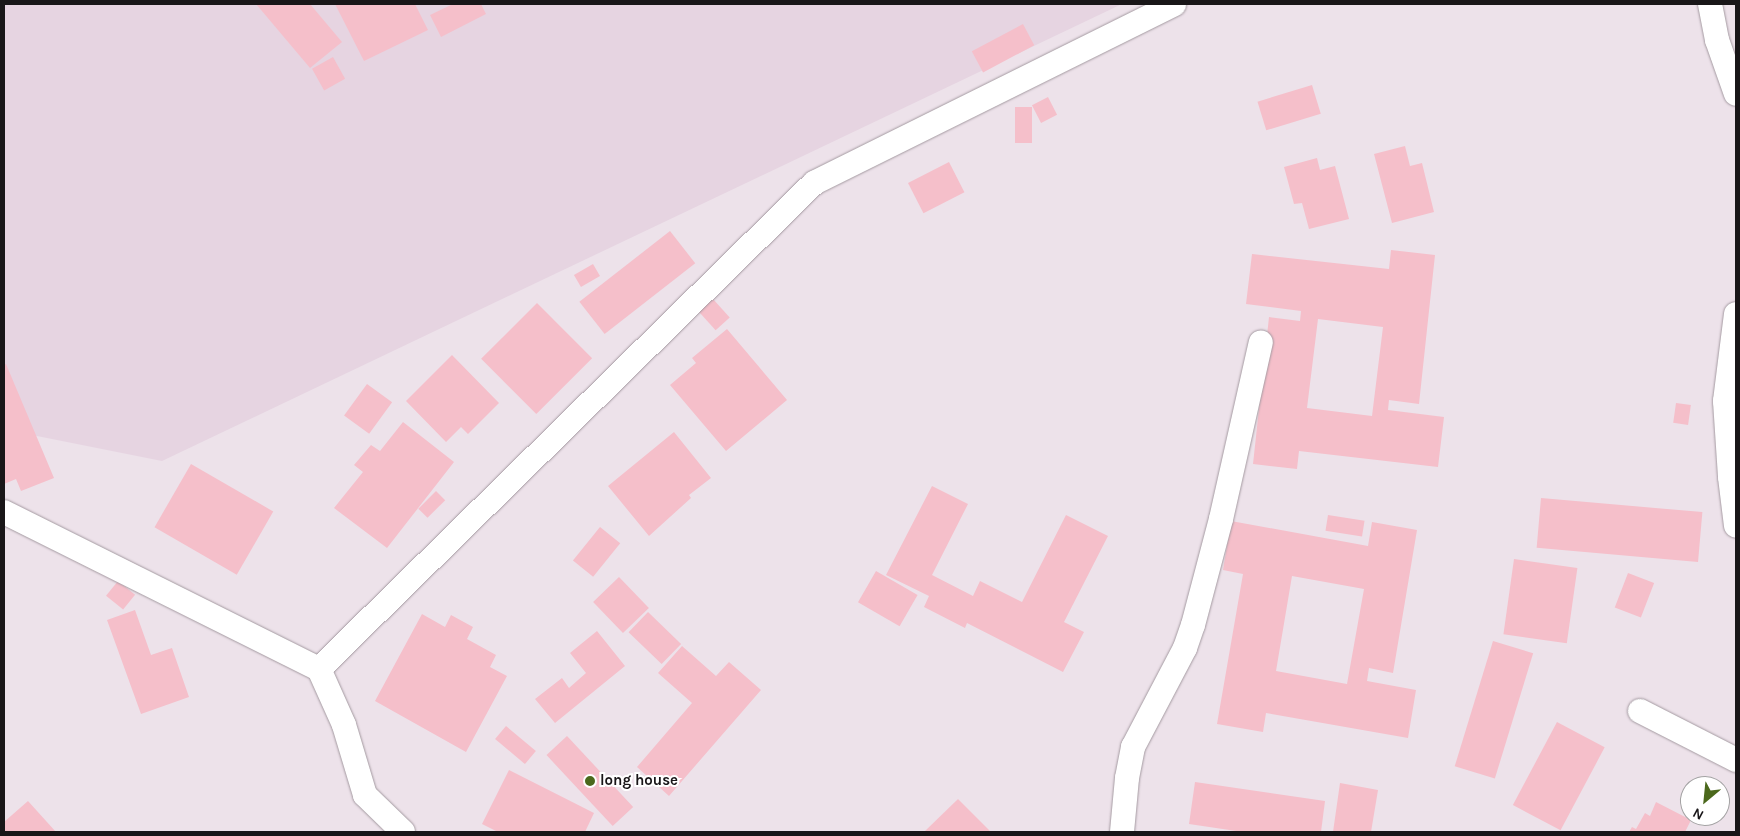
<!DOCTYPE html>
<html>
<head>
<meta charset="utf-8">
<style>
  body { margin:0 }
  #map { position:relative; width:1740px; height:836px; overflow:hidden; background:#ede2ea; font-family:Karla,sans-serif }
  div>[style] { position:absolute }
  .built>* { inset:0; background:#e6d4e1 }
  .building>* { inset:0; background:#f5bfca; transform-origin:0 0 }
  .roads { filter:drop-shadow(0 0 1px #a49aa1) drop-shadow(0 0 1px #a49aa1) }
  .street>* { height:24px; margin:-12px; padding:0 12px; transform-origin:12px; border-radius:12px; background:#fff }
  .dots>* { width:14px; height:14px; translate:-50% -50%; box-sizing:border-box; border:2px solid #fff; border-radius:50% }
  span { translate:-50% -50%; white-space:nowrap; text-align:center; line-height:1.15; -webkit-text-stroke:4px #fff; paint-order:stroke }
  .poi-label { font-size:15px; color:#191618; font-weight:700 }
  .left { translate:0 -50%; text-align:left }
  .frame { position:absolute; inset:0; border:5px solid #191618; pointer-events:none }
  .north { position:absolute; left:1680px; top:776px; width:50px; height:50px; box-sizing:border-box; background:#fff; border:1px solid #a3a2a3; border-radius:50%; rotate:208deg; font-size:14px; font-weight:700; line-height:20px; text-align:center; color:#191618 }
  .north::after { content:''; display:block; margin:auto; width:18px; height:22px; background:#4b681c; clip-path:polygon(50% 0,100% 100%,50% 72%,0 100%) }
</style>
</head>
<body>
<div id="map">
  <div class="built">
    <div style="clip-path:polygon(4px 4px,1122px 4px,162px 461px,17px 432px,4px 398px)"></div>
  </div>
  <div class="building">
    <div style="clip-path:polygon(256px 4px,310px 4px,342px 42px,310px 68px)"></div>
    <div style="clip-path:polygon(335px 4px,415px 4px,428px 30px,364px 61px)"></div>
    <div style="clip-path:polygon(453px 4px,481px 4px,486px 14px,441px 37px,430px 15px)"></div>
    <div style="left:1023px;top:24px;width:24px;height:58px;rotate:62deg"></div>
    <div style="left:333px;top:57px;width:25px;height:24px;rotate:61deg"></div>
    <div style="left:1312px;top:85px;width:30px;height:57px;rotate:73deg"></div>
    <div style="left:1048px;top:97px;width:20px;height:18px;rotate:63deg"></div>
    <div style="left:1015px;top:107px;width:17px;height:36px"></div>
    <div style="clip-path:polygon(1405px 146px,1410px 166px,1422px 163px,1434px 212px,1392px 223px,1374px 154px)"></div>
    <div style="clip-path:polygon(1317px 158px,1320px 170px,1335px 166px,1349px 219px,1309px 229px,1302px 203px,1294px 204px,1284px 167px)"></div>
    <div style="left:949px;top:162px;width:34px;height:46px;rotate:63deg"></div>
    <div style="left:670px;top:231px;width:41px;height:115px;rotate:52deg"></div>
    <div style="clip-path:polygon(evenodd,1391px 250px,1435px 255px,1419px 404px,1389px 400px,1388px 410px,1444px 417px,1438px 467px,1299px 451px,1297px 469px,1253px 464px,1269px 317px,1300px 321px,1301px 311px,1246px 304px,1252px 254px,1389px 269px,1391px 250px,1318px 319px,1383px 327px,1372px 416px,1307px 408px,1318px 319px)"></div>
    <div style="left:593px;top:264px;width:14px;height:22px;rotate:60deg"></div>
    <div style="left:713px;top:299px;width:25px;height:19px;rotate:48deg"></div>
    <div style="left:537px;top:303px;width:78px;height:79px;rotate:45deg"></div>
    <div style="clip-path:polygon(727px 329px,787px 400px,726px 451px,670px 385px,696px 363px,692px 358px)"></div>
    <div style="clip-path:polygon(452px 355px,499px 403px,468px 434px,461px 427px,446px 442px,406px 401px)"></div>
    <div style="clip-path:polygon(6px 364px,54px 478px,21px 491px,16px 479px,4px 484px,4px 365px)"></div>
    <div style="left:367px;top:384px;width:31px;height:39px;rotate:36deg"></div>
    <div style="left:1676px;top:403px;width:15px;height:20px;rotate:8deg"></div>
    <div style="clip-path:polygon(403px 422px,454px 462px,387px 548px,334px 508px,363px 472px,354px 465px,371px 445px,380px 451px)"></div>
    <div style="clip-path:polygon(674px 432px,711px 478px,689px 495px,691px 498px,649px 536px,608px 486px)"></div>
    <div style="left:191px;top:464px;width:95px;height:73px;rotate:30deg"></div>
    <div style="clip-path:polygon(932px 486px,968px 504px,932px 575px,973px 596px,980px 581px,1022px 602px,1066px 515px,1108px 536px,1064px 622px,1084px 632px,1063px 672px,967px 623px,965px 628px,924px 607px,929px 596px,886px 575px)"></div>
    <div style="left:436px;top:491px;width:13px;height:25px;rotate:45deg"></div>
    <div style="left:1541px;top:498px;width:162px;height:50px;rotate:5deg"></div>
    <div style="left:1328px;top:515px;width:37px;height:16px;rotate:9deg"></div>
    <div style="clip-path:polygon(evenodd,1231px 521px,1368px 546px,1372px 522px,1417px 530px,1393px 673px,1369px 668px,1367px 681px,1416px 690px,1408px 738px,1266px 713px,1263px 732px,1217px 724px,1243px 574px,1223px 570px,1231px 521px,1292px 576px,1364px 589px,1347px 684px,1276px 671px,1292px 576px)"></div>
    <div style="left:600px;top:527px;width:26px;height:43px;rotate:39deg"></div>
    <div style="left:1514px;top:559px;width:64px;height:76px;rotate:8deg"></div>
    <div style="left:876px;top:571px;width:48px;height:36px;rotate:30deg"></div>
    <div style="left:1628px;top:573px;width:28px;height:37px;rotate:21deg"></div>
    <div style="left:619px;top:577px;width:43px;height:36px;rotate:46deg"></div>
    <div style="left:118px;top:581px;width:22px;height:19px;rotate:39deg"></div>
    <div style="clip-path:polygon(135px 610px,151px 655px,172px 648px,189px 697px,141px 714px,107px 620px)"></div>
    <div style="left:648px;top:612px;width:46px;height:28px;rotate:44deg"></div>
    <div style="clip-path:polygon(422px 614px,445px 627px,451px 615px,473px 627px,467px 639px,496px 655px,490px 667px,507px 676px,466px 752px,375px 701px)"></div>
    <div style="clip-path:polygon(597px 631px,625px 666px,555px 723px,535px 699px,562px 678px,569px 688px,586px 673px,570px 653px)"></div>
    <div style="left:1493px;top:641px;width:42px;height:131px;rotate:17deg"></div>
    <div style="clip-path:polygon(682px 646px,716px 676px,729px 662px,761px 690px,669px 796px,637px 767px,692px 703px,658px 673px)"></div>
    <div style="left:1557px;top:722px;width:54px;height:94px;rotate:28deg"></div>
    <div style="left:506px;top:726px;width:39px;height:17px;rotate:40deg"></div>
    <div style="left:567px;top:736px;width:97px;height:28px;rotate:47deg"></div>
    <div style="clip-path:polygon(509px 770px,594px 813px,585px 832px,498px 832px,482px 824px)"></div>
    <div style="clip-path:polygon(1195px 782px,1325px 801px,1321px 832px,1243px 832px,1189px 824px)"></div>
    <div style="clip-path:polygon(1340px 783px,1378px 790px,1371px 832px,1333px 832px)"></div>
    <div style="clip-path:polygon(958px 799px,991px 832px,924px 832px)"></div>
    <div style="clip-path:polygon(28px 801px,56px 832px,4px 832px,4px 822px)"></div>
    <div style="clip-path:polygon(1656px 802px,1691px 820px,1685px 832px,1629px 832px,1632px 827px,1636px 829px,1645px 813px,1650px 816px)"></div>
  </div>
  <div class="roads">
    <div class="street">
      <div style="left:1710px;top:4px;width:37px;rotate:79deg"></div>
      <div style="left:1717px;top:40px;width:57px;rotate:70.6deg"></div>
      <div style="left:1736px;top:314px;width:88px;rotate:97.2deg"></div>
      <div style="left:1725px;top:401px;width:76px;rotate:86.2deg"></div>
      <div style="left:1730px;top:477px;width:49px;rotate:83deg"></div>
      <div style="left:4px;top:512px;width:352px;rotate:26.5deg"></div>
      <div style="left:319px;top:669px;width:61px;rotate:65.9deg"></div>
      <div style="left:344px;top:725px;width:73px;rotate:73.3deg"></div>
      <div style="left:365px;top:795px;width:53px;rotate:44.2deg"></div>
      <div style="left:319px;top:669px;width:694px;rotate:-44.47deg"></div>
      <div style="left:814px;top:183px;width:402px;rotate:-26.4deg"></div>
      <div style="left:1640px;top:711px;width:108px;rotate:27deg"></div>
      <div style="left:1122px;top:832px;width:54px;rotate:-84.7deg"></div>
      <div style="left:1127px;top:778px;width:32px;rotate:-79deg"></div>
      <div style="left:1133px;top:747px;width:112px;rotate:-62.3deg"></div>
      <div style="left:1185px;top:648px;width:24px;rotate:-71deg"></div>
      <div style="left:1193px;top:625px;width:110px;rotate:-75.2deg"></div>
      <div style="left:1221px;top:519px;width:181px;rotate:-77.3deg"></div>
    </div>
  </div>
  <div class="dots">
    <div style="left:590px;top:781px;background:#4b681c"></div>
  </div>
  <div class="poi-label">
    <span class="left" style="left:600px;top:781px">long house</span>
  </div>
  <div class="frame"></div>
  <div class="north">N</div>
</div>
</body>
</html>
